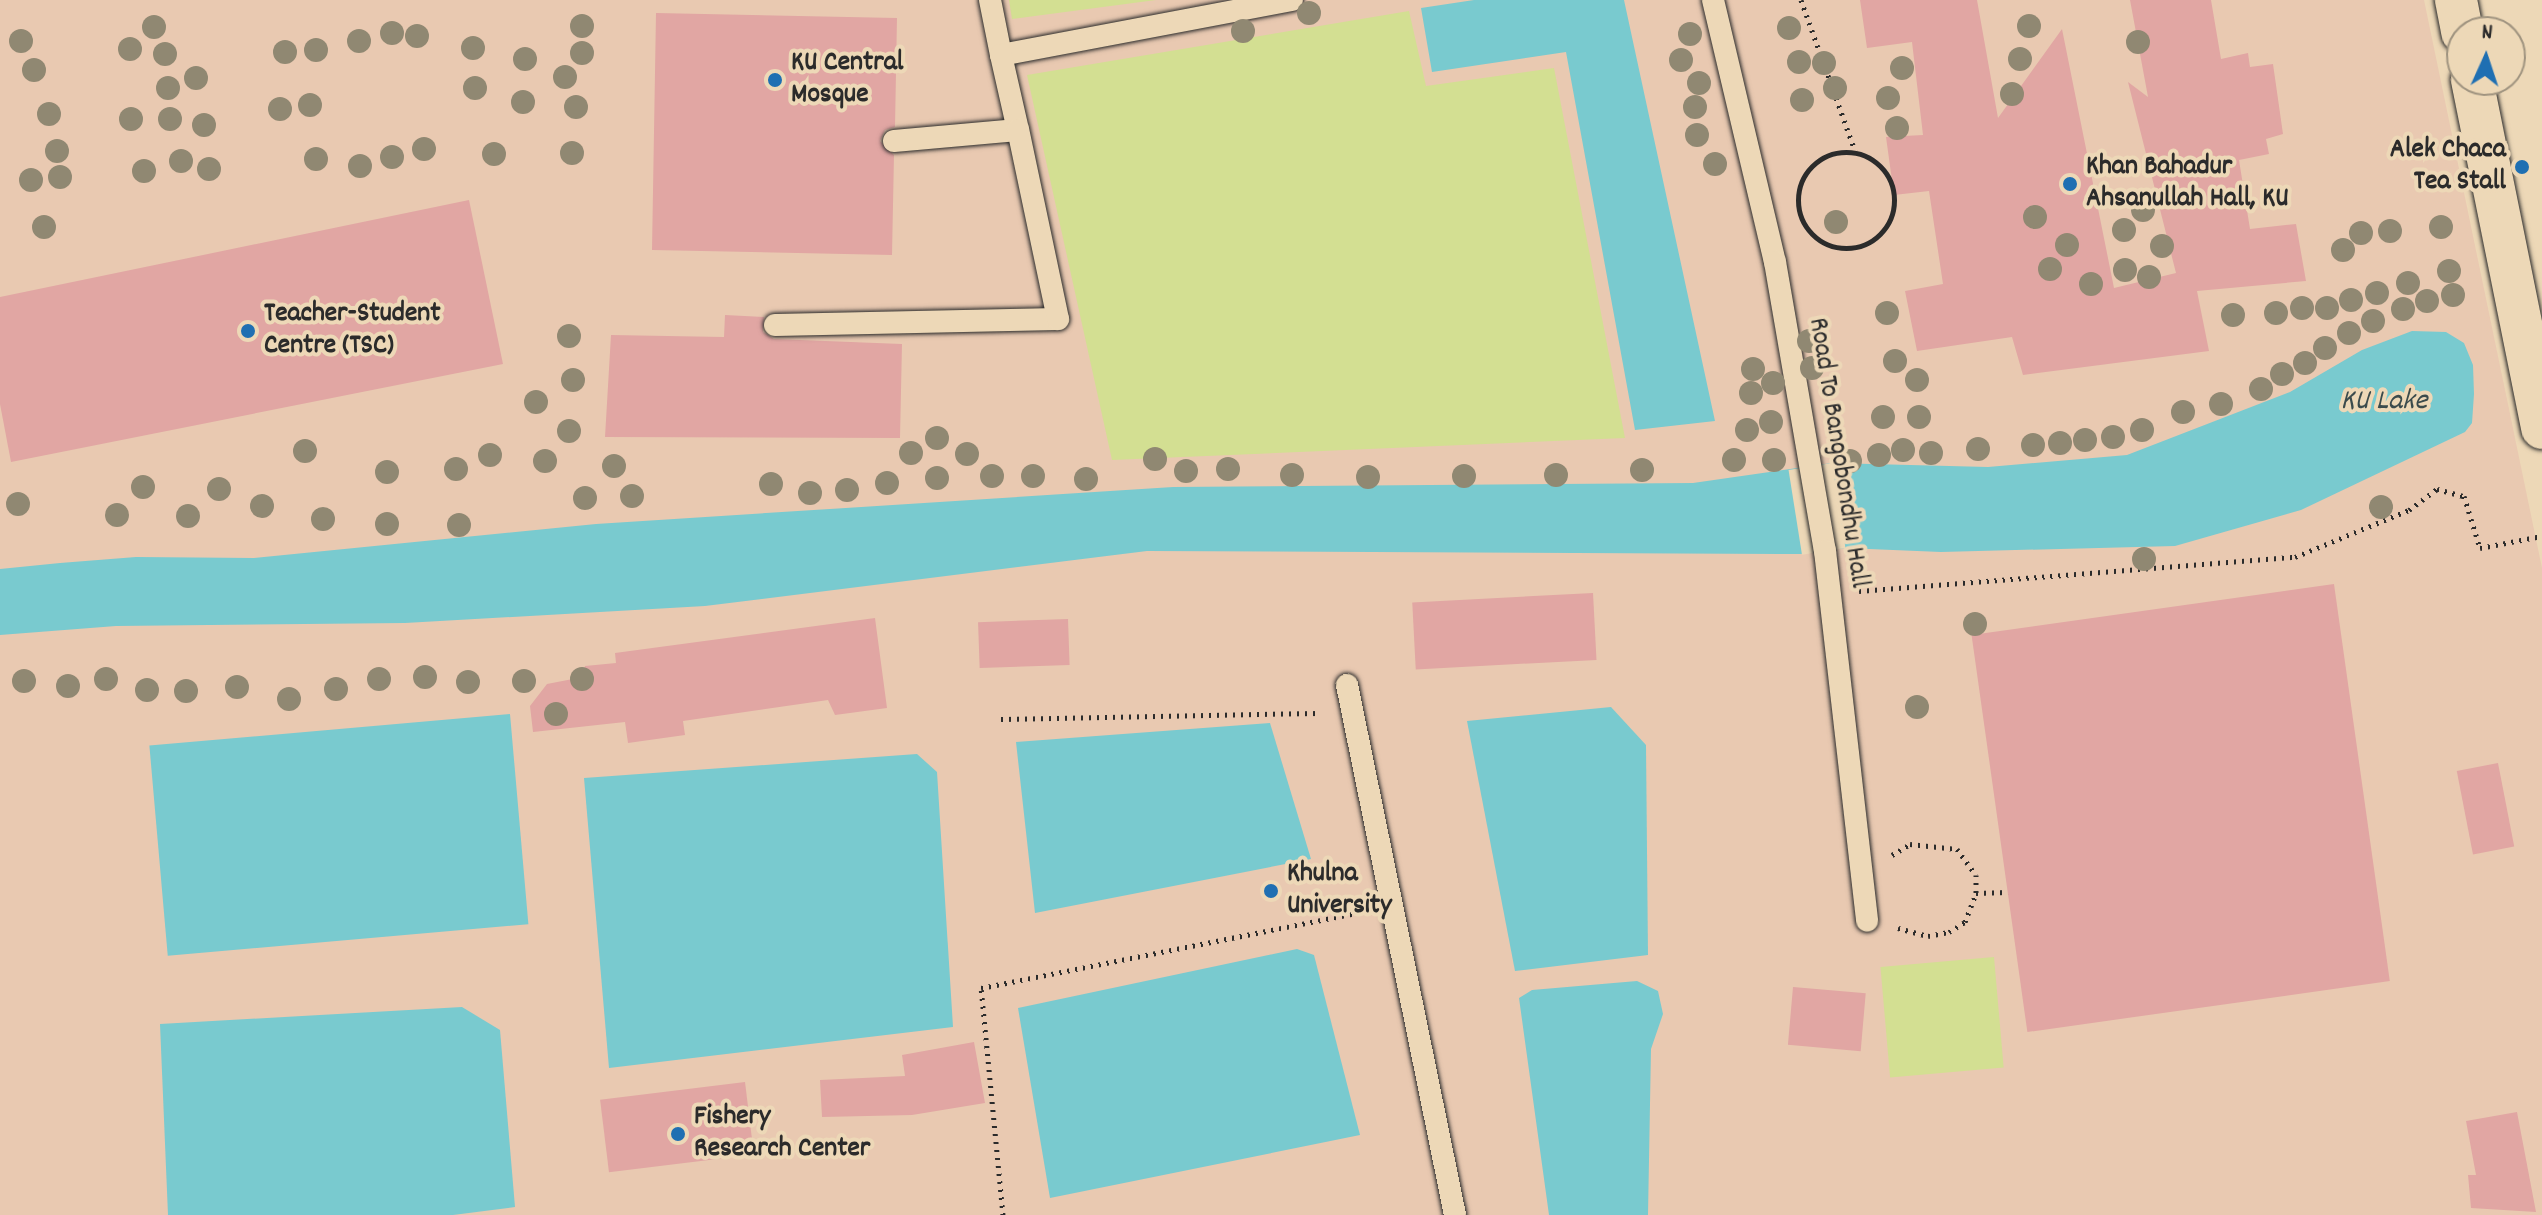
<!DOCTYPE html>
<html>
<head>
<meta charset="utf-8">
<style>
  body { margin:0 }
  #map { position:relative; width:2542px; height:1215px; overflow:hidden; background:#edd8b7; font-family:Dekko,sans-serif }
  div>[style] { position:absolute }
  .built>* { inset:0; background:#e9c9b1 }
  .green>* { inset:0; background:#d3df92; transform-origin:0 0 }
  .water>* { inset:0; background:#79cacf; transform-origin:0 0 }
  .pier>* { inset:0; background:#edd8b7; transform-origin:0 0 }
  .building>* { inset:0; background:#e1a6a3; transform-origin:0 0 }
  .path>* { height:5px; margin-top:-2.5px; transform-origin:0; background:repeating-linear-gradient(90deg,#2b2b2b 0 2px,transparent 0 8px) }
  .path>.ring { margin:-2.5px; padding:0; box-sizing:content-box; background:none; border:5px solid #2b2b2b; border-radius:50% }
  .roads { filter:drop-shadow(0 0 2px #2b2b2b) drop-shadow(0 0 2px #2b2b2b) }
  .service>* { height:22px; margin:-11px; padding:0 11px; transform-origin:11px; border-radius:11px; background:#edd8b7 }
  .minor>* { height:42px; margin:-21px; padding:0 21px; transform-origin:21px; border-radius:21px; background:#edd8b7 }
  .trees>* { width:24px; height:24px; margin:-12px; border-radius:50%; background:#908872 }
  .dots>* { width:22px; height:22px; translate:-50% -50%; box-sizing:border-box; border:4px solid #edd8b7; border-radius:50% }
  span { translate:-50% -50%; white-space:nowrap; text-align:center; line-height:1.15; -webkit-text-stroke:8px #edd8b7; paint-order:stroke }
  .poi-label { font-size:28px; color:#2b2b2b; font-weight:700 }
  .left { translate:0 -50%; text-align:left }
  .right { translate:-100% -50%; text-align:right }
  .street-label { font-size:28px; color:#2b2b2b }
  .water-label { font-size:30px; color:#3b4b4c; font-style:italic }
  .north { position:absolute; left:2446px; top:16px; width:80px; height:80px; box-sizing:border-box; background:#edd8b7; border:2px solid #9f937f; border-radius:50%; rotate:3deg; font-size:22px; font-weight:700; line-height:32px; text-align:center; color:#2b2b2b }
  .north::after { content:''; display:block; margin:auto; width:28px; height:36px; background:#1f6fb2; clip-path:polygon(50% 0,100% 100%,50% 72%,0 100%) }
</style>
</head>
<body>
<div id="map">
  <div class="built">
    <div style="clip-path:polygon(0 0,2424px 0,2542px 568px,2542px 1215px,0 1215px)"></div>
  </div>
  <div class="green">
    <div style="clip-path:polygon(1009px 0,1156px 0,1012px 19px)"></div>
    <div style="clip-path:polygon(1409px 11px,1426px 86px,1554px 68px,1625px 438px,1112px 460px,1027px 75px)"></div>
    <div style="left:1994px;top:957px;width:111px;height:114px;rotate:85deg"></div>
  </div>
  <div class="water">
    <div style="clip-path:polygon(1474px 0,1624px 0,1715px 421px,1635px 430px,1566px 52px,1432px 72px,1421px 8px)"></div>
    <div style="clip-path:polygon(2412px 331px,2446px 332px,2464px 343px,2473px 365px,2474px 394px,2472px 423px,2465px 432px,2301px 510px,2175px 546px,1941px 552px,1845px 548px,1801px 554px,1147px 551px,705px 606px,405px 623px,116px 626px,0 635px,0 569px,60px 563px,136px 557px,254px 558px,596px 524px,1173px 487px,1693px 483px,1832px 463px,1988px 467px,2127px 455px,2290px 392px,2362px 350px)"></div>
    <div style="clip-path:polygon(1611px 707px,1646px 745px,1648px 955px,1515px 971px,1467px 721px)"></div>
    <div style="left:510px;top:714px;width:211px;height:362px;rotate:85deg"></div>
    <div style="clip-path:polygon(1270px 723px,1311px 859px,1035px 913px,1016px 742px)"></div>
    <div style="clip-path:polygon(917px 754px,937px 772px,953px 1027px,609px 1068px,584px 778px)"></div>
    <div style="clip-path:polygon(1297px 949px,1314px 955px,1360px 1135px,1050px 1198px,1018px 1008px)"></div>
    <div style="clip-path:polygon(1637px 981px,1658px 991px,1663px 1014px,1651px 1049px,1648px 1215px,1549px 1215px,1519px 998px,1532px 990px)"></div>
    <div style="clip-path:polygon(462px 1007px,500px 1030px,515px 1207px,453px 1215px,168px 1215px,160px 1024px)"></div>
  </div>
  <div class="pier">
    <div style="left:1832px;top:463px;width:86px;height:44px;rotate:81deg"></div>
  </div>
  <div class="building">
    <div style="clip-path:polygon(1860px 0,1977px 0,1998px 118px,2062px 29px,2114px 288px,2176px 273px,2128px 82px,2148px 97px,2130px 0,2211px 0,2221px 59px,2248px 53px,2250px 67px,2273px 64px,2283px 134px,2266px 139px,2269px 154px,2239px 160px,2250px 229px,2296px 224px,2306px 281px,2197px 291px,2209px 351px,2023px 375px,2012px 337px,1917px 351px,1905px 291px,1943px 284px,1929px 191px,1894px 195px,1886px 137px,1923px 135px,1912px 42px,1867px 48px)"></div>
    <div style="clip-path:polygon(656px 13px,897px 18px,895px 127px,885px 130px,880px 141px,894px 155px,892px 255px,652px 250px)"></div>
    <div style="clip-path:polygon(469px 200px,503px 364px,11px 462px,0 404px,0 297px)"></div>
    <div style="clip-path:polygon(725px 315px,764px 317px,763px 332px,774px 339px,902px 344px,900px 438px,605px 437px,611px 335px,724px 337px)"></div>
    <div style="left:2334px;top:584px;width:401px;height:366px;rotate:82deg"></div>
    <div style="left:1593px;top:593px;width:67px;height:181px;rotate:87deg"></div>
    <div style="clip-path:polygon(875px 618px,887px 708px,835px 715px,828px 700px,683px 721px,685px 735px,628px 743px,625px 722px,533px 732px,530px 706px,547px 684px,583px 677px,585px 666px,616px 663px,615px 653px)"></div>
    <div style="left:1068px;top:619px;width:46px;height:90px;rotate:88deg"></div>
    <div style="left:2498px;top:763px;width:85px;height:42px;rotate:79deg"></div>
    <div style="left:1793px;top:987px;width:73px;height:58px;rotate:5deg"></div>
    <div style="clip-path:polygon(974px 1042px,985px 1103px,912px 1115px,822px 1117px,820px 1080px,905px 1076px,902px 1055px)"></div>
    <div style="left:745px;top:1082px;width:73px;height:146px;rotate:83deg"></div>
    <div style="clip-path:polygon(2517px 1112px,2536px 1212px,2471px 1208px,2468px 1175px,2476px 1175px,2466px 1121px)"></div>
  </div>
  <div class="path">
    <div style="left:1801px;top:0;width:160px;rotate:70.3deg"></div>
    <div class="ring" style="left:1798px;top:152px;width:91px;height:91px"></div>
    <div style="left:1859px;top:591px;width:437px;rotate:-4.5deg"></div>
    <div style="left:2295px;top:557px;width:123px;rotate:-22.4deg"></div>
    <div style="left:2409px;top:510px;width:35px;rotate:-37deg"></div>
    <div style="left:2437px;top:489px;width:28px;rotate:15deg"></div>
    <div style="left:2464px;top:496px;width:54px;rotate:72.9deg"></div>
    <div style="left:2480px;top:548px;width:63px;rotate:-11deg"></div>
    <div style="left:1001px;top:719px;width:318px;rotate:-1.1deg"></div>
    <div style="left:1892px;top:855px;width:21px;rotate:-31deg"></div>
    <div style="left:1910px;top:844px;width:47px;rotate:6.1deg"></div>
    <div style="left:1957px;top:849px;width:32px;rotate:54deg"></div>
    <div style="left:1976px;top:875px;width:18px;rotate:90deg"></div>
    <div style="left:1976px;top:893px;width:32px;rotate:-2deg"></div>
    <div style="left:1898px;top:928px;width:31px;rotate:15deg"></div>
    <div style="left:1928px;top:936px;width:21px;rotate:-11deg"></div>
    <div style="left:1949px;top:932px;width:19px;rotate:-32deg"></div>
    <div style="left:1965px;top:922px;width:31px;rotate:-69deg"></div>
    <div style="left:1003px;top:1215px;width:228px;rotate:-95.5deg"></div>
    <div style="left:981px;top:988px;width:389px;rotate:-11.3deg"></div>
  </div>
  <div class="roads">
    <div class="service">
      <div style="left:990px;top:0;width:56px;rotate:78.7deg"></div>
      <div style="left:1001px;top:55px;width:296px;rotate:-10.7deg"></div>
      <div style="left:1713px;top:0;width:269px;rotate:76.7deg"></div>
      <div style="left:1775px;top:262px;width:293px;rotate:80.2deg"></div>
      <div style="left:1825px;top:551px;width:372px;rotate:83.5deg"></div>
      <div style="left:894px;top:141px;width:124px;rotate:-5.1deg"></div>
      <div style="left:1018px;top:130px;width:77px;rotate:-102.8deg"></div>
      <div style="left:775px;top:325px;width:283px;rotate:-1.2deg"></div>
      <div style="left:1058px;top:319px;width:193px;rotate:-101.9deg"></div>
      <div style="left:1347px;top:685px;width:541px;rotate:78.48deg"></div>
    </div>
    <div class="minor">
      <div style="left:2456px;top:0;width:33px;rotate:79deg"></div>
      <div style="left:2472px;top:80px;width:355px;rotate:78.6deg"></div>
    </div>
  </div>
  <div class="trees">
    <div style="left:1309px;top:13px"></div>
    <div style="left:582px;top:26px"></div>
    <div style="left:2029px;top:26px"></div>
    <div style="left:154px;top:27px"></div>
    <div style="left:1789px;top:28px"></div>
    <div style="left:1243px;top:31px"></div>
    <div style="left:392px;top:33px"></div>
    <div style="left:1690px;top:34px"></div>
    <div style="left:417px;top:36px"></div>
    <div style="left:21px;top:41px"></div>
    <div style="left:359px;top:41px"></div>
    <div style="left:2138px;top:42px"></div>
    <div style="left:473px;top:48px"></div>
    <div style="left:130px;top:49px"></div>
    <div style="left:316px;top:50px"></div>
    <div style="left:285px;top:52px"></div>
    <div style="left:582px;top:53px"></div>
    <div style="left:165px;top:54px"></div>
    <div style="left:525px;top:59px"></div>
    <div style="left:2020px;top:59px"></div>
    <div style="left:1681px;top:60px"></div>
    <div style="left:1799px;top:62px"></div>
    <div style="left:1824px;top:63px"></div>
    <div style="left:1902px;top:68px"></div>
    <div style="left:34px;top:70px"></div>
    <div style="left:565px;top:77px"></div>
    <div style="left:196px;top:78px"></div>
    <div style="left:1699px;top:83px"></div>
    <div style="left:168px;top:88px"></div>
    <div style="left:475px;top:88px"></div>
    <div style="left:1835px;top:88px"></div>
    <div style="left:2012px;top:94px"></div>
    <div style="left:1888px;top:98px"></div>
    <div style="left:1802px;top:100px"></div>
    <div style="left:523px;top:102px"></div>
    <div style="left:310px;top:105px"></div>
    <div style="left:576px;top:107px"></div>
    <div style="left:1695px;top:107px"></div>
    <div style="left:280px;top:109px"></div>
    <div style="left:49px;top:114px"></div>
    <div style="left:131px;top:119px"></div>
    <div style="left:170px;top:119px"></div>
    <div style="left:204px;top:125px"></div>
    <div style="left:1897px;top:128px"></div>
    <div style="left:1697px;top:135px"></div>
    <div style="left:424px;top:149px"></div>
    <div style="left:57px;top:151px"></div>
    <div style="left:572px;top:153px"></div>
    <div style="left:494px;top:154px"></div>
    <div style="left:392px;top:157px"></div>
    <div style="left:316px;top:159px"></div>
    <div style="left:181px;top:161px"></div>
    <div style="left:1715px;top:164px"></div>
    <div style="left:360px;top:166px"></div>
    <div style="left:209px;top:169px"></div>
    <div style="left:144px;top:171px"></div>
    <div style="left:60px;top:177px"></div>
    <div style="left:31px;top:180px"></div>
    <div style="left:2143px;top:210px"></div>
    <div style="left:2035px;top:217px"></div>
    <div style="left:1836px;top:222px"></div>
    <div style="left:44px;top:227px"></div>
    <div style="left:2441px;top:227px"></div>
    <div style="left:2124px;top:230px"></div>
    <div style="left:2390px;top:231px"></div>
    <div style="left:2361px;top:233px"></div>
    <div style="left:2067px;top:245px"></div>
    <div style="left:2162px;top:246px"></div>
    <div style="left:2343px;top:250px"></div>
    <div style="left:2050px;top:269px"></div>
    <div style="left:2125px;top:270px"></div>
    <div style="left:2449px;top:271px"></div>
    <div style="left:2149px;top:277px"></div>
    <div style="left:2408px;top:283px"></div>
    <div style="left:2091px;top:284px"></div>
    <div style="left:2377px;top:293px"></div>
    <div style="left:2453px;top:295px"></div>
    <div style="left:2351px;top:300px"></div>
    <div style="left:2427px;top:301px"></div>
    <div style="left:2302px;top:308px"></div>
    <div style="left:2327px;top:308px"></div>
    <div style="left:2403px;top:309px"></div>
    <div style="left:1887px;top:313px"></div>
    <div style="left:2276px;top:313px"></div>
    <div style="left:2233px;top:315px"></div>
    <div style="left:2373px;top:321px"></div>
    <div style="left:2349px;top:333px"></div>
    <div style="left:569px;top:336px"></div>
    <div style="left:1809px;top:341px"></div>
    <div style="left:2325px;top:348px"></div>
    <div style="left:1895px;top:361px"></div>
    <div style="left:2305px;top:363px"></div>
    <div style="left:1812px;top:368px"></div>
    <div style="left:1753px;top:369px"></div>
    <div style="left:2282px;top:374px"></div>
    <div style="left:573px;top:380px"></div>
    <div style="left:1917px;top:380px"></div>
    <div style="left:1773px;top:383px"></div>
    <div style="left:2261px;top:389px"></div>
    <div style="left:1751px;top:393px"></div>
    <div style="left:536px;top:402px"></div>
    <div style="left:2221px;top:404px"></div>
    <div style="left:2183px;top:412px"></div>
    <div style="left:1883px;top:417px"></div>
    <div style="left:1919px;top:417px"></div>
    <div style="left:1771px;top:422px"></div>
    <div style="left:1747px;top:430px"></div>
    <div style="left:2142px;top:430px"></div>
    <div style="left:569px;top:431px"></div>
    <div style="left:2113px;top:437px"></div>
    <div style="left:937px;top:438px"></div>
    <div style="left:2085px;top:440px"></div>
    <div style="left:2060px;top:443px"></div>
    <div style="left:2033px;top:445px"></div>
    <div style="left:1978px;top:449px"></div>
    <div style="left:1903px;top:450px"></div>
    <div style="left:305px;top:451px"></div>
    <div style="left:911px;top:453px"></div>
    <div style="left:1931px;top:453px"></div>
    <div style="left:967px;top:454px"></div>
    <div style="left:490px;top:455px"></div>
    <div style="left:1879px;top:455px"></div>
    <div style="left:1155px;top:459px"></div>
    <div style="left:1734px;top:460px"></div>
    <div style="left:1774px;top:460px"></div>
    <div style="left:545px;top:461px"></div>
    <div style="left:1850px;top:461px"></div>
    <div style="left:614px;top:466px"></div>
    <div style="left:456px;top:469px"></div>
    <div style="left:1228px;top:469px"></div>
    <div style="left:1642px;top:470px"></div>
    <div style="left:1186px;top:471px"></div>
    <div style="left:387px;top:472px"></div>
    <div style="left:1292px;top:475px"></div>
    <div style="left:1556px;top:475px"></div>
    <div style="left:992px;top:476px"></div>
    <div style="left:1033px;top:476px"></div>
    <div style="left:1464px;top:476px"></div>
    <div style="left:1368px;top:477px"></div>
    <div style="left:937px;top:478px"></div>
    <div style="left:1086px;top:479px"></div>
    <div style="left:887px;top:483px"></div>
    <div style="left:771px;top:484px"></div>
    <div style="left:143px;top:487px"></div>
    <div style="left:219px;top:489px"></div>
    <div style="left:847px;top:490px"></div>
    <div style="left:810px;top:493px"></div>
    <div style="left:632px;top:496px"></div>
    <div style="left:585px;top:498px"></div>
    <div style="left:18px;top:504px"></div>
    <div style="left:262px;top:506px"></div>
    <div style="left:2381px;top:507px"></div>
    <div style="left:117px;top:515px"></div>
    <div style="left:188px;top:516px"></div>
    <div style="left:323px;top:519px"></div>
    <div style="left:387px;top:524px"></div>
    <div style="left:459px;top:525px"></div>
    <div style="left:2144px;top:559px"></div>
    <div style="left:1975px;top:624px"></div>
    <div style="left:425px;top:677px"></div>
    <div style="left:106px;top:679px"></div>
    <div style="left:379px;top:679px"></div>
    <div style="left:582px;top:679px"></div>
    <div style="left:24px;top:681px"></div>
    <div style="left:524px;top:681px"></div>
    <div style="left:468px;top:682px"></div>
    <div style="left:68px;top:686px"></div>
    <div style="left:237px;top:687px"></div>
    <div style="left:336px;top:689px"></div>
    <div style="left:147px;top:690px"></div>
    <div style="left:186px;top:691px"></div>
    <div style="left:289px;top:699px"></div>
    <div style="left:1917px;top:707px"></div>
    <div style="left:556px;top:714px"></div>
  </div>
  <div class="dots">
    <div style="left:775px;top:80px;background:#1f6fb2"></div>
    <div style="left:2522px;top:167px;background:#1f6fb2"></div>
    <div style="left:2070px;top:184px;background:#1f6fb2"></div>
    <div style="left:248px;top:331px;background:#1f6fb2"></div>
    <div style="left:1271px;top:891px;background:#1f6fb2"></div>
    <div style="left:678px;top:1134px;background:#1f6fb2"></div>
  </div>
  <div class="poi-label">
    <span class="left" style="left:791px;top:80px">KU Central<br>Mosque</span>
    <span class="right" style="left:2506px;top:167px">Alek Chaca<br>Tea Stall</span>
    <span class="left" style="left:2086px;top:184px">Khan Bahadur<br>Ahsanullah Hall, KU</span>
    <span class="left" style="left:264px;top:331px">Teacher-Student<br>Centre (TSC)</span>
    <span class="left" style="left:1287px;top:891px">Khulna<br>University</span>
    <span class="left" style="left:694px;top:1134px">Fishery<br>Research Center</span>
  </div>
  <div class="street-label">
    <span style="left:1837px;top:453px;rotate:81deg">Road To Bangobondhu Hall</span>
  </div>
  <div class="water-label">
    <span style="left:2384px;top:403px">KU Lake</span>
  </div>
  <div class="north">N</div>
</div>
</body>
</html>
